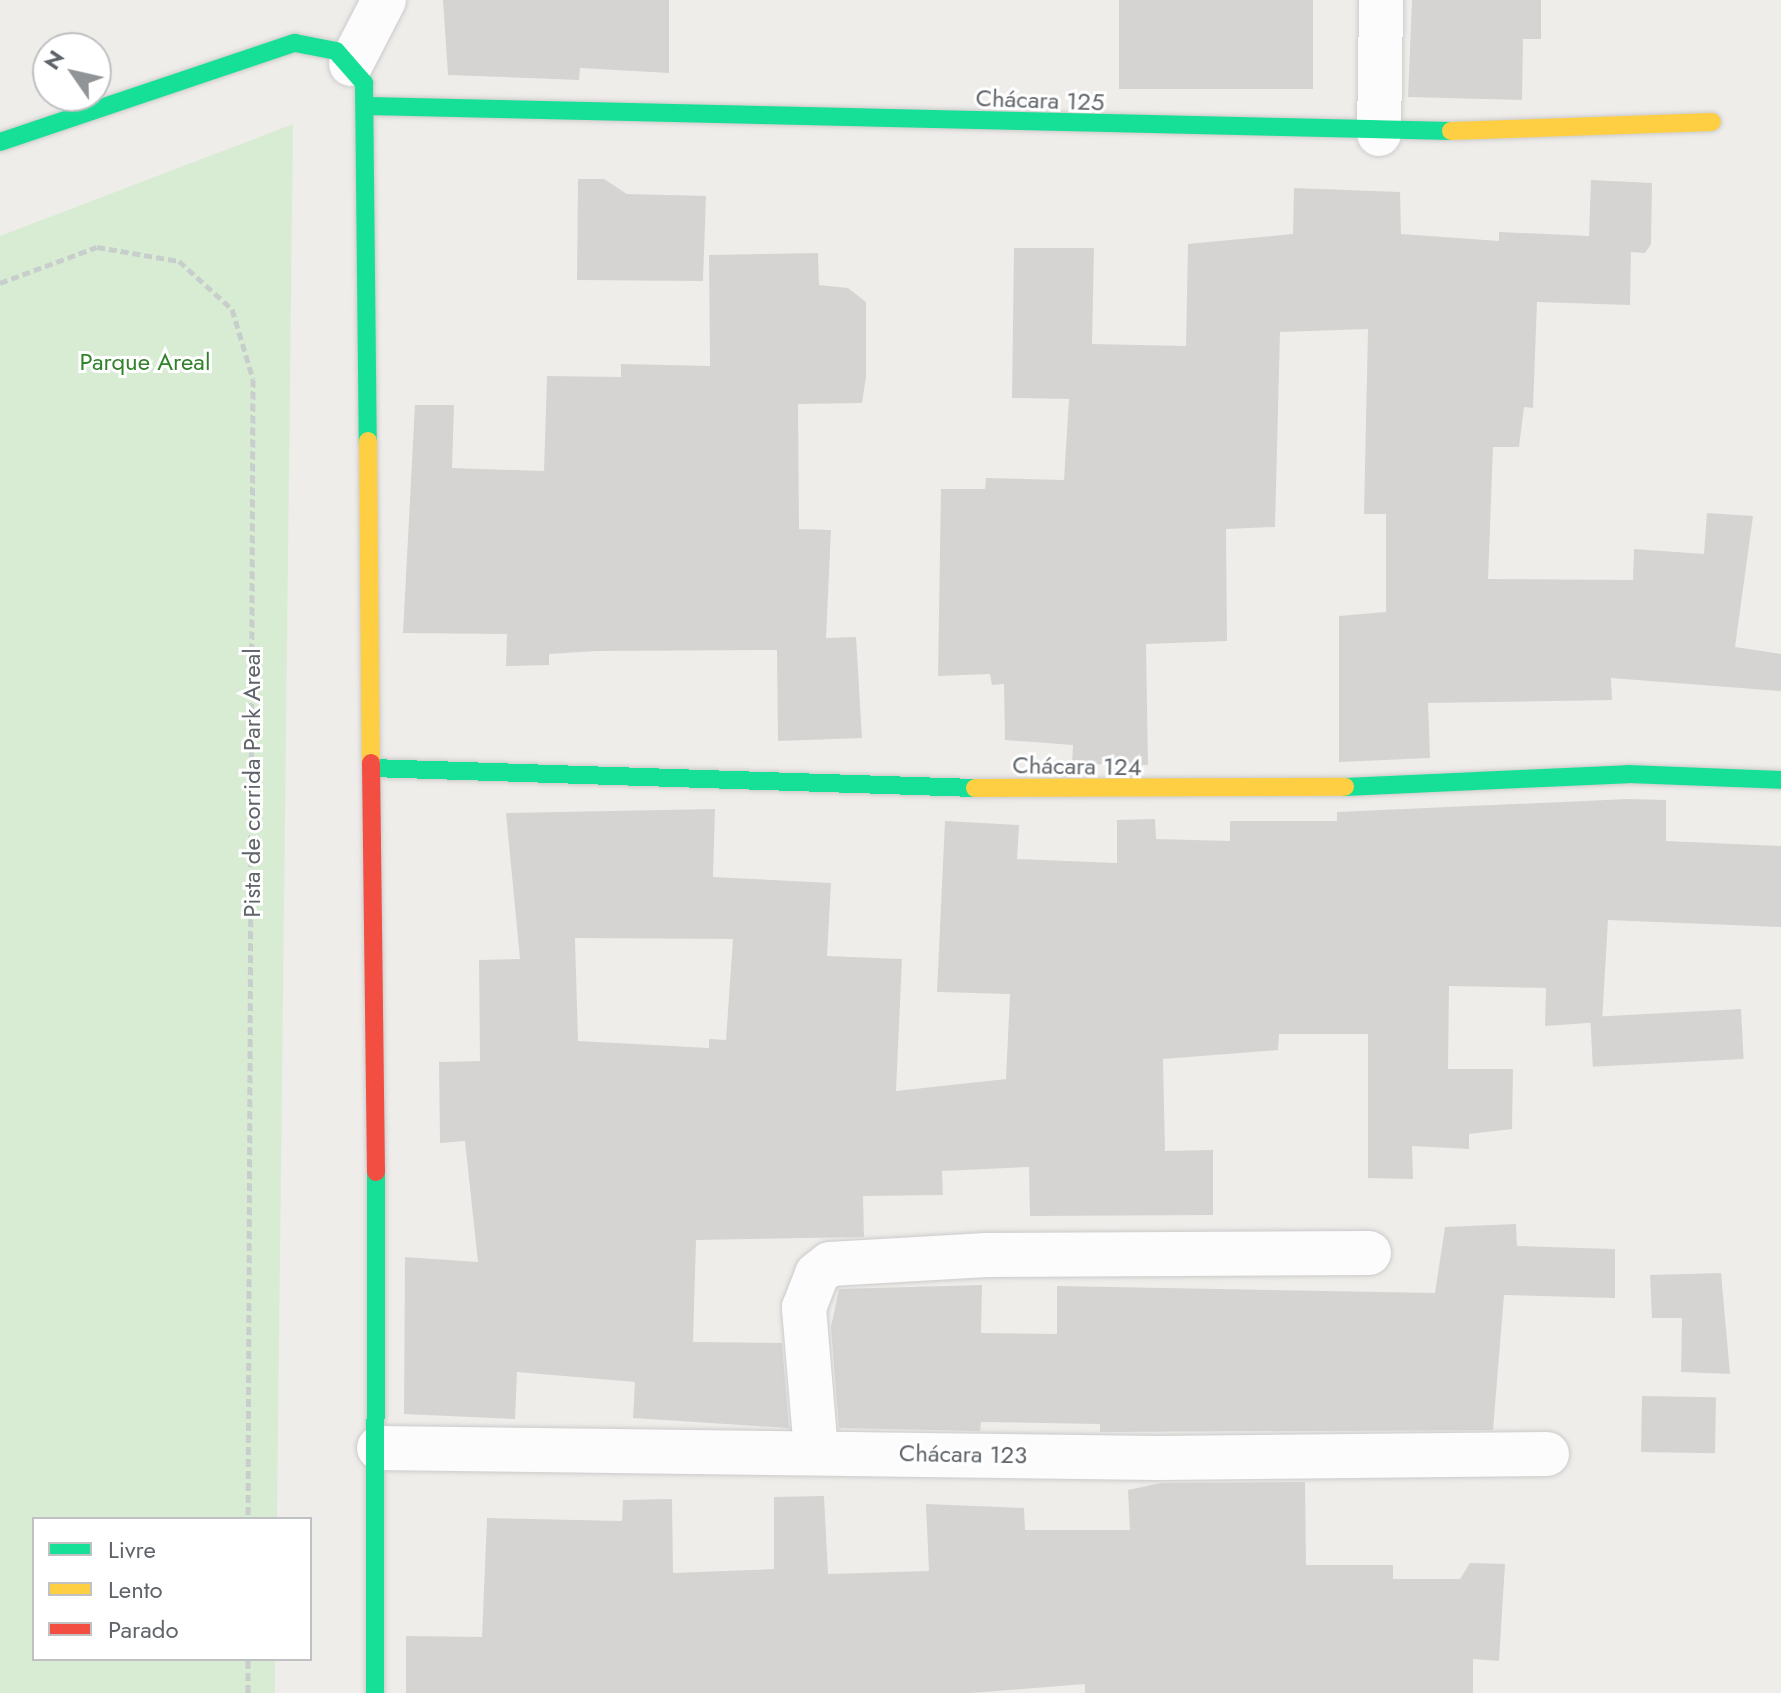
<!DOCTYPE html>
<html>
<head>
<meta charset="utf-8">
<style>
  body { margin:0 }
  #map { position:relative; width:1781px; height:1693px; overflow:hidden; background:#efedea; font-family:Jost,sans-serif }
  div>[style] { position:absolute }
  .green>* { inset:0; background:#d8ecd4 }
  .building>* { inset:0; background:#d6d4d3; transform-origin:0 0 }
  .path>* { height:5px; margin-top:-2.5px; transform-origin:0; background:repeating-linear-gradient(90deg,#c8cecb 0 8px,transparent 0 12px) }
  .roads { filter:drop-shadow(0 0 2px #cbcbcb) drop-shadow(0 0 2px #cbcbcb) }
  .street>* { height:44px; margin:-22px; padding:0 22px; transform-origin:22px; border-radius:22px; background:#fdfcfc }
  .fast>* { height:18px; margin:-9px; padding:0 9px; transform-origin:9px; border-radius:9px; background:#16e098 }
  .slow>* { height:18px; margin:-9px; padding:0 9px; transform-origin:9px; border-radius:9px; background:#ffcf43 }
  .jam>* { height:18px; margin:-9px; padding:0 9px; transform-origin:9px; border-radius:9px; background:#f24e42 }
  span { translate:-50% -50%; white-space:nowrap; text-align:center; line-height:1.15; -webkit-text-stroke:6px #fff; paint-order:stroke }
  .street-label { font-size:24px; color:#5e6469 }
  .park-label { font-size:24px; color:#31822b }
  .legend { position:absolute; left:32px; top:1517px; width:280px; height:144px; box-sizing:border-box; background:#fff; border:2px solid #bfc1c3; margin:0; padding:10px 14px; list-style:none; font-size:24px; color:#5e6469 }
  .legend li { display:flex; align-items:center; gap:16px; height:40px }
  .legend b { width:40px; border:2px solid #bfc1c3 }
  .north { position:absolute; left:32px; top:32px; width:80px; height:80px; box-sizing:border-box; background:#fff; border:2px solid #bfc1c3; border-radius:50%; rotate:304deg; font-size:22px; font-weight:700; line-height:32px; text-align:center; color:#5e6469 }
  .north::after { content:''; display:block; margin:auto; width:28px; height:36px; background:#919496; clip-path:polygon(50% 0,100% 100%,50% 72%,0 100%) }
</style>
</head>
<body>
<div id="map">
  <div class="green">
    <div style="clip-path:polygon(293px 124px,277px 1519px,34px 1519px,34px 1659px,275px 1659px,275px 1693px,0 1693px,0 236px)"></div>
  </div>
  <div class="building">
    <div style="clip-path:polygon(443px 0,669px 0,669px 73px,580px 68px,579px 80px,448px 75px)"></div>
    <div style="left:1119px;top:0;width:194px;height:89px"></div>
    <div style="clip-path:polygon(1412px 0,1541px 0,1541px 39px,1523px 39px,1522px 100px,1408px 97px)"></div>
    <div style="clip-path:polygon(578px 179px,604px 179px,627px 194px,706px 196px,703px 281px,577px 280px)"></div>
    <div style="clip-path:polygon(1591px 180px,1652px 183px,1651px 244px,1645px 253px,1631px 252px,1630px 305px,1537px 302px,1533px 408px,1524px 407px,1519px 447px,1493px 447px,1488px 579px,1633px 580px,1634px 549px,1704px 554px,1707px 513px,1753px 516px,1735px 647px,1781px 654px,1781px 691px,1611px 678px,1612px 700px,1428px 703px,1430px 758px,1339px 762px,1339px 616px,1386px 612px,1386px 514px,1364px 514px,1368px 329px,1280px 332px,1275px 527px,1226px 529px,1227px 641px,1146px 644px,1148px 765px,1072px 764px,1073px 745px,1005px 740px,1004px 684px,992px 685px,990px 674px,938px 676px,941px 489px,985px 489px,986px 478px,1064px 480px,1069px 399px,1012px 398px,1014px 248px,1094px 248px,1092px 344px,1186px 346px,1188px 244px,1293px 234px,1294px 188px,1400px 192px,1401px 234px,1499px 241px,1499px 232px,1589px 236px)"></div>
    <div style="clip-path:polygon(818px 253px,819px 285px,848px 288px,866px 302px,866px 377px,862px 403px,798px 404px,799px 529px,831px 530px,826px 638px,856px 637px,862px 738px,778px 741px,777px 650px,596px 651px,549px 654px,549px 665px,506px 666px,507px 634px,403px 633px,415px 405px,454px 405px,452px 468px,544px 471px,547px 376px,621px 377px,621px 364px,710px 366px,709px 255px)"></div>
    <div style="clip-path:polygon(evenodd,1628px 799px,1666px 800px,1666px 841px,1781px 846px,1781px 927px,1608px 920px,1602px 1022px,1545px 1026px,1546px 988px,1449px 986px,1448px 1069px,1513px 1069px,1512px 1129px,1469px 1134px,1469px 1149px,1412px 1146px,1413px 1179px,1368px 1178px,1368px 1034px,1279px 1034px,1278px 1050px,1163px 1059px,1165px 1151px,1213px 1150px,1213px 1215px,1030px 1216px,1029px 1167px,942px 1171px,943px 1195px,863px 1196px,864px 1237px,696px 1240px,693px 1342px,782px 1343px,789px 1428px,633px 1418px,635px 1382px,517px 1372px,515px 1419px,404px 1414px,405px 1257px,478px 1262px,465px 1141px,440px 1143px,439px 1062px,480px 1061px,479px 960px,520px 959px,506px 813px,715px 809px,713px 877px,831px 883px,827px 956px,902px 959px,896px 1091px,1006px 1079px,1010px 994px,937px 992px,945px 821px,1019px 825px,1017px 859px,1117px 863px,1117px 820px,1155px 819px,1156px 839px,1230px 841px,1230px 821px,1337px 821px,1337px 812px,1628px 799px,575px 938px,733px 939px,726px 1040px,709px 1039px,709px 1048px,578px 1041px,575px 938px)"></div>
    <div style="left:1741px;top:1009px;width:50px;height:151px;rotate:87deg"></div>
    <div style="clip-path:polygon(1516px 1224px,1517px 1246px,1615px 1249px,1615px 1298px,1504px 1295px,1493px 1430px,1100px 1432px,1100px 1424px,981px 1422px,980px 1431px,839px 1428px,831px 1327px,839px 1289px,982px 1285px,981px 1333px,1057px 1334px,1057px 1286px,1435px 1293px,1445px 1227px)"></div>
    <div style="clip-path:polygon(1721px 1273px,1730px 1374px,1681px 1372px,1682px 1318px,1652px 1318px,1650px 1275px)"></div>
    <div style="left:1642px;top:1396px;width:74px;height:56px;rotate:1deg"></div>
    <div style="clip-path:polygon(1305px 1482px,1306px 1565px,1393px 1565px,1393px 1579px,1460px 1579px,1470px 1563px,1505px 1564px,1499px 1661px,1473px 1659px,1473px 1693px,1085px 1693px,1085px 1684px,971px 1693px,406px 1693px,406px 1636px,482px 1637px,487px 1518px,622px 1521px,623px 1500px,672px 1499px,673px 1573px,774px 1569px,774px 1497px,824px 1496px,828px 1574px,929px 1571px,926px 1504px,1024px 1508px,1025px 1530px,1130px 1530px,1128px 1490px,1161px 1483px)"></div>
  </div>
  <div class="path">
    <div style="left:0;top:283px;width:103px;rotate:-20.4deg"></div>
    <div style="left:97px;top:247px;width:83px;rotate:9.7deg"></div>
    <div style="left:179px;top:261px;width:72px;rotate:42.2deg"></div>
    <div style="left:232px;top:309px;width:73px;rotate:73.3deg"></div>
    <div style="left:253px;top:379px;width:1140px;rotate:90.25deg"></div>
    <div style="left:248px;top:1693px;width:34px;rotate:-90deg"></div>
  </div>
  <div class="roads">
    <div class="street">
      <div style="left:351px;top:64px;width:72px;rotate:-62.7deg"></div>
      <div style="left:1379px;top:134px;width:134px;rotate:-89.1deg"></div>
      <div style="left:379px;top:1448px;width:779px;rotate:0.74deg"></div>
      <div style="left:1158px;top:1458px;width:389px;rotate:-0.6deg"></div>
      <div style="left:816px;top:1451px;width:144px;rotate:-94.8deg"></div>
      <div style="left:804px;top:1308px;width:36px;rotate:-69deg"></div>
      <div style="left:817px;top:1274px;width:16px;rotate:-38deg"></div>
      <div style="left:830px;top:1264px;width:157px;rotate:-3.3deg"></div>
      <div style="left:987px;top:1255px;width:382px;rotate:-0.3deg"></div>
    </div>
    <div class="fast">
      <div style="left:368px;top:106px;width:1083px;rotate:1.32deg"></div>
      <div style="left:0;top:142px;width:311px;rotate:-18.6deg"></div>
      <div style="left:295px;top:43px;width:42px;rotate:11deg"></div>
      <div style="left:336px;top:51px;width:43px;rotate:48.8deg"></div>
      <div style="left:364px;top:83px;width:358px;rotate:89.4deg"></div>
      <div style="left:372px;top:768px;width:603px;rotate:1.9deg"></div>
      <div style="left:1345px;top:787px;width:283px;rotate:-2.6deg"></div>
      <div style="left:1628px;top:774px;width:153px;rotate:2.2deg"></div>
      <div style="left:375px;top:1693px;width:521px;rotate:-89.89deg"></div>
    </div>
    <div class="slow">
      <div style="left:1451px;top:131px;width:261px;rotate:-2deg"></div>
      <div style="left:368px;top:441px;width:322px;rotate:89.5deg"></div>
      <div style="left:975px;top:788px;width:370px;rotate:-0.2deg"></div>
    </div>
    <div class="jam">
      <div style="left:371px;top:763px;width:409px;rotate:89.3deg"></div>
    </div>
  </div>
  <div class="street-label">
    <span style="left:1040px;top:100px;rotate:2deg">Chácara 125</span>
    <span style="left:1077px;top:766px;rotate:1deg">Chácara 124</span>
    <span style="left:252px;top:783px;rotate:-90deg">Pista de corrida Park Areal</span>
    <span style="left:963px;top:1454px;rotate:1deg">Chácara 123</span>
  </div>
  <div class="park-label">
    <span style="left:145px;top:362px">Parque Areal</span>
  </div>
  <ul class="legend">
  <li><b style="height:10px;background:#16e098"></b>Livre</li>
  <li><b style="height:10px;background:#ffcf43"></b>Lento</li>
  <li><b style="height:10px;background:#f24e42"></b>Parado</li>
  </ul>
  <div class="north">N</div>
</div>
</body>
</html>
